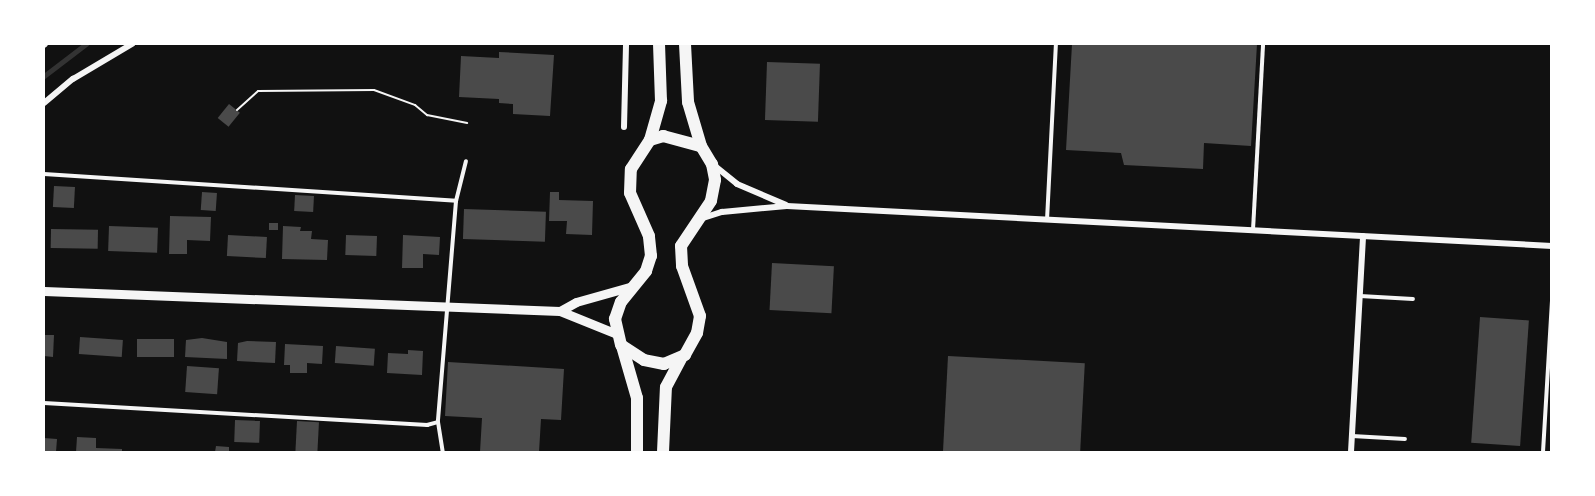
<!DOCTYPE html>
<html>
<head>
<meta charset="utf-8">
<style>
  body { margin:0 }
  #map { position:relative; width:1595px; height:496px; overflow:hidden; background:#111; font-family:Inter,sans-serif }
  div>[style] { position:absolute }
  .stream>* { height:4.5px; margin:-2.25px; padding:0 2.25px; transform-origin:2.25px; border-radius:2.25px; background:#333 }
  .building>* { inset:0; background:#4a4a4a; transform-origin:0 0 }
  .path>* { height:2px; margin:-1px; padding:0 1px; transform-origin:1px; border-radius:1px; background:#f5f5f5 }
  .service>* { height:4px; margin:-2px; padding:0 2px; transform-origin:2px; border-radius:2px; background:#f5f5f5 }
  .minor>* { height:6px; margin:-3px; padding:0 3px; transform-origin:3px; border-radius:3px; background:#f5f5f5 }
  .tertiary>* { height:9px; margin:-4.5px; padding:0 4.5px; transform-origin:4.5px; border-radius:4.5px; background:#f5f5f5 }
  .primary>* { height:12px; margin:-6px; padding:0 6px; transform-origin:6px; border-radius:6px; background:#f5f5f5 }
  span { translate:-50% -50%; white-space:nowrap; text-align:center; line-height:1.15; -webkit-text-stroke:5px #fff; paint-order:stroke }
  .frame { position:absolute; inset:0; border:45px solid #fff; pointer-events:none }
</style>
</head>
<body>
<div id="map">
  <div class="stream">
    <div style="left:44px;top:76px;width:53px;rotate:-37.3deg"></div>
  </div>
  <div class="building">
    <div style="clip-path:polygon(1072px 44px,1257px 44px,1251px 146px,1204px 143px,1203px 169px,1124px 165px,1121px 153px,1066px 150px)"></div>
    <div style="clip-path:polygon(499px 52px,554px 55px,550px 116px,513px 114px,513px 104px,499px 103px,499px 99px,459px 97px,461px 56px,499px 58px)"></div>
    <div style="left:767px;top:62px;width:53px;height:58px;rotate:2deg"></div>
    <div style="left:229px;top:104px;width:14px;height:18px;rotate:39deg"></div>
    <div style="left:54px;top:186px;width:21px;height:21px;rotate:3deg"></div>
    <div style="left:202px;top:192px;width:15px;height:18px;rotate:4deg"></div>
    <div style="clip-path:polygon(550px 192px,559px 192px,559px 200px,593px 201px,592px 235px,566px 234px,567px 221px,549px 221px)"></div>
    <div style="left:295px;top:195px;width:19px;height:16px;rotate:3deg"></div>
    <div style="left:464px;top:209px;width:82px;height:30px;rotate:2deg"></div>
    <div style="clip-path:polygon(170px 216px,211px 217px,210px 241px,187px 240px,187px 254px,169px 254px)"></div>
    <div style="left:269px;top:223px;width:9px;height:7px"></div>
    <div style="left:109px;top:226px;width:49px;height:25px;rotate:2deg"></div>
    <div style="clip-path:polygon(283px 226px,301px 227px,300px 231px,312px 231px,311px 239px,328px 240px,327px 260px,282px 259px)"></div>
    <div style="left:51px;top:229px;width:47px;height:19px;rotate:1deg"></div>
    <div style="left:228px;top:235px;width:39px;height:21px;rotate:3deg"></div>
    <div style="left:346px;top:235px;width:31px;height:20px;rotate:2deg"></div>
    <div style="clip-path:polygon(403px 235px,440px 237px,439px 255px,423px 254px,423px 268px,402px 268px)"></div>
    <div style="left:772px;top:263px;width:62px;height:47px;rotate:3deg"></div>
    <div style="left:1480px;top:317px;width:49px;height:126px;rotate:4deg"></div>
    <div style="clip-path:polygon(44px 335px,54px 335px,53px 357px,44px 356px)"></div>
    <div style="left:80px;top:337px;width:43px;height:17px;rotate:4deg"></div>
    <div style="clip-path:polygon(202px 338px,227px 342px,227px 359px,185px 357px,186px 340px)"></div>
    <div style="left:137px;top:339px;width:37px;height:18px"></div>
    <div style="clip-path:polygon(247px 341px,276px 342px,275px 363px,237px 361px,238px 343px)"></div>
    <div style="clip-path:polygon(285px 344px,323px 346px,322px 364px,307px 363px,307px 373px,290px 373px,290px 365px,284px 365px)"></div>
    <div style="left:336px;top:346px;width:39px;height:17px;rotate:4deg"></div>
    <div style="clip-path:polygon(408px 350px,423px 351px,422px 375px,387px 373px,388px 353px,408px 354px)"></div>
    <div style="left:948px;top:356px;width:137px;height:96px;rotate:3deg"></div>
    <div style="clip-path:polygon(448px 362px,564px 369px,561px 420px,541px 419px,539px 452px,480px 452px,482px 418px,445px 416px)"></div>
    <div style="left:187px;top:366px;width:32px;height:26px;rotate:4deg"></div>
    <div style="left:235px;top:420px;width:25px;height:22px;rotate:2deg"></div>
    <div style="left:297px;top:421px;width:22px;height:31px;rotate:3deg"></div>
    <div style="clip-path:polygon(77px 437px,96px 438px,96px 448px,122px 449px,122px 452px,76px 452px)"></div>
    <div style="clip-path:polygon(44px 438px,57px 439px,56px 452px,44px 452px)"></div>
    <div style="clip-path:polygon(216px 446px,229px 447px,229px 452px,215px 452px)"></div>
  </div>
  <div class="path">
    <div style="left:237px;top:110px;width:28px;rotate:-42deg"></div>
    <div style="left:258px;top:91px;width:116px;rotate:-0.5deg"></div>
    <div style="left:374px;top:90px;width:44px;rotate:20.1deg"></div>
    <div style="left:415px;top:105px;width:16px;rotate:40deg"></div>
    <div style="left:427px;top:115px;width:41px;rotate:11.3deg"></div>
  </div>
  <div class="service">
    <div style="left:44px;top:174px;width:413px;rotate:3.7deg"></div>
    <div style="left:456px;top:201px;width:222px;rotate:94.7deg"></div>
    <div style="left:438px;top:422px;width:30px;rotate:81deg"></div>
    <div style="left:456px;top:201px;width:41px;rotate:-76deg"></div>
    <div style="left:1047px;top:220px;width:176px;rotate:-87.1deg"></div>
    <div style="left:1253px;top:230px;width:186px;rotate:-86.9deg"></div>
    <div style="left:1360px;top:296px;width:53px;rotate:3.2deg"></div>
    <div style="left:44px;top:403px;width:384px;rotate:3.3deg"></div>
    <div style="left:427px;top:425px;width:11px;rotate:-15deg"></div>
    <div style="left:1352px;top:436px;width:53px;rotate:3.2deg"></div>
    <div style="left:1543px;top:452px;width:151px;rotate:-86.6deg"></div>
  </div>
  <div class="minor">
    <div style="left:44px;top:45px;width:1px;rotate:-45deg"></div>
    <div style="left:44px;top:103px;width:38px;rotate:-40deg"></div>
    <div style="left:73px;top:79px;width:69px;rotate:-30.7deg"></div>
    <div style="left:624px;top:127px;width:83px;rotate:-88.6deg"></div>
    <div style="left:715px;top:166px;width:28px;rotate:39deg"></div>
    <div style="left:737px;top:184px;width:53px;rotate:23.2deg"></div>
    <div style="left:700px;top:219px;width:23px;rotate:-18deg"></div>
    <div style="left:722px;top:212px;width:65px;rotate:-5.3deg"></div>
    <div style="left:787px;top:206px;width:766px;rotate:2.99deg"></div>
    <div style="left:1351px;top:452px;width:216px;rotate:-86.8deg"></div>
  </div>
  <div class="tertiary">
    <div style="left:44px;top:291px;width:516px;rotate:2.22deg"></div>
    <div style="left:560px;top:311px;width:61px;rotate:22deg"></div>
    <div style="left:560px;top:311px;width:18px;rotate:-29deg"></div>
    <div style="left:576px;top:302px;width:59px;rotate:-15.7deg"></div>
  </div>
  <div class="primary">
    <div style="left:685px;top:44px;width:58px;rotate:87deg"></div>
    <div style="left:688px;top:102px;width:46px;rotate:73.5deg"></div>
    <div style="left:663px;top:136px;width:39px;rotate:15deg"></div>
    <div style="left:701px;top:146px;width:21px;rotate:59deg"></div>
    <div style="left:712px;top:164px;width:16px;rotate:79deg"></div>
    <div style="left:715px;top:180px;width:21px;rotate:101deg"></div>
    <div style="left:711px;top:201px;width:54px;rotate:123.7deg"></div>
    <div style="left:681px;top:246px;width:20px;rotate:87deg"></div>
    <div style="left:682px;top:266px;width:53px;rotate:70.2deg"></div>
    <div style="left:700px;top:316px;width:17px;rotate:100deg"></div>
    <div style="left:697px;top:333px;width:25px;rotate:119deg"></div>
    <div style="left:685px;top:355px;width:23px;rotate:157deg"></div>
    <div style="left:664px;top:364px;width:20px;rotate:-169deg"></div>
    <div style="left:644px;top:360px;width:27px;rotate:-147deg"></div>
    <div style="left:621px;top:345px;width:27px;rotate:-103deg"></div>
    <div style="left:615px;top:319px;width:18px;rotate:-71deg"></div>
    <div style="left:621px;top:302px;width:40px;rotate:-51deg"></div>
    <div style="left:646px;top:271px;width:16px;rotate:-72deg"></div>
    <div style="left:651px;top:256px;width:20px;rotate:-96deg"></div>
    <div style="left:649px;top:236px;width:47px;rotate:-113.8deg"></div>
    <div style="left:630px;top:193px;width:24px;rotate:-88deg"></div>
    <div style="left:631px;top:169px;width:35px;rotate:-57deg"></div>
    <div style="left:650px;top:140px;width:14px;rotate:-17deg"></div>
    <div style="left:650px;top:140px;width:41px;rotate:-74.2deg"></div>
    <div style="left:661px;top:101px;width:57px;rotate:-92deg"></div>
    <div style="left:622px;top:346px;width:54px;rotate:73.9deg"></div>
    <div style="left:637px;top:398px;width:54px;rotate:90deg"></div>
    <div style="left:663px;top:452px;width:65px;rotate:-87.4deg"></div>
    <div style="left:666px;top:387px;width:32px;rotate:-62deg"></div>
  </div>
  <div class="frame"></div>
</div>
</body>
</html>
